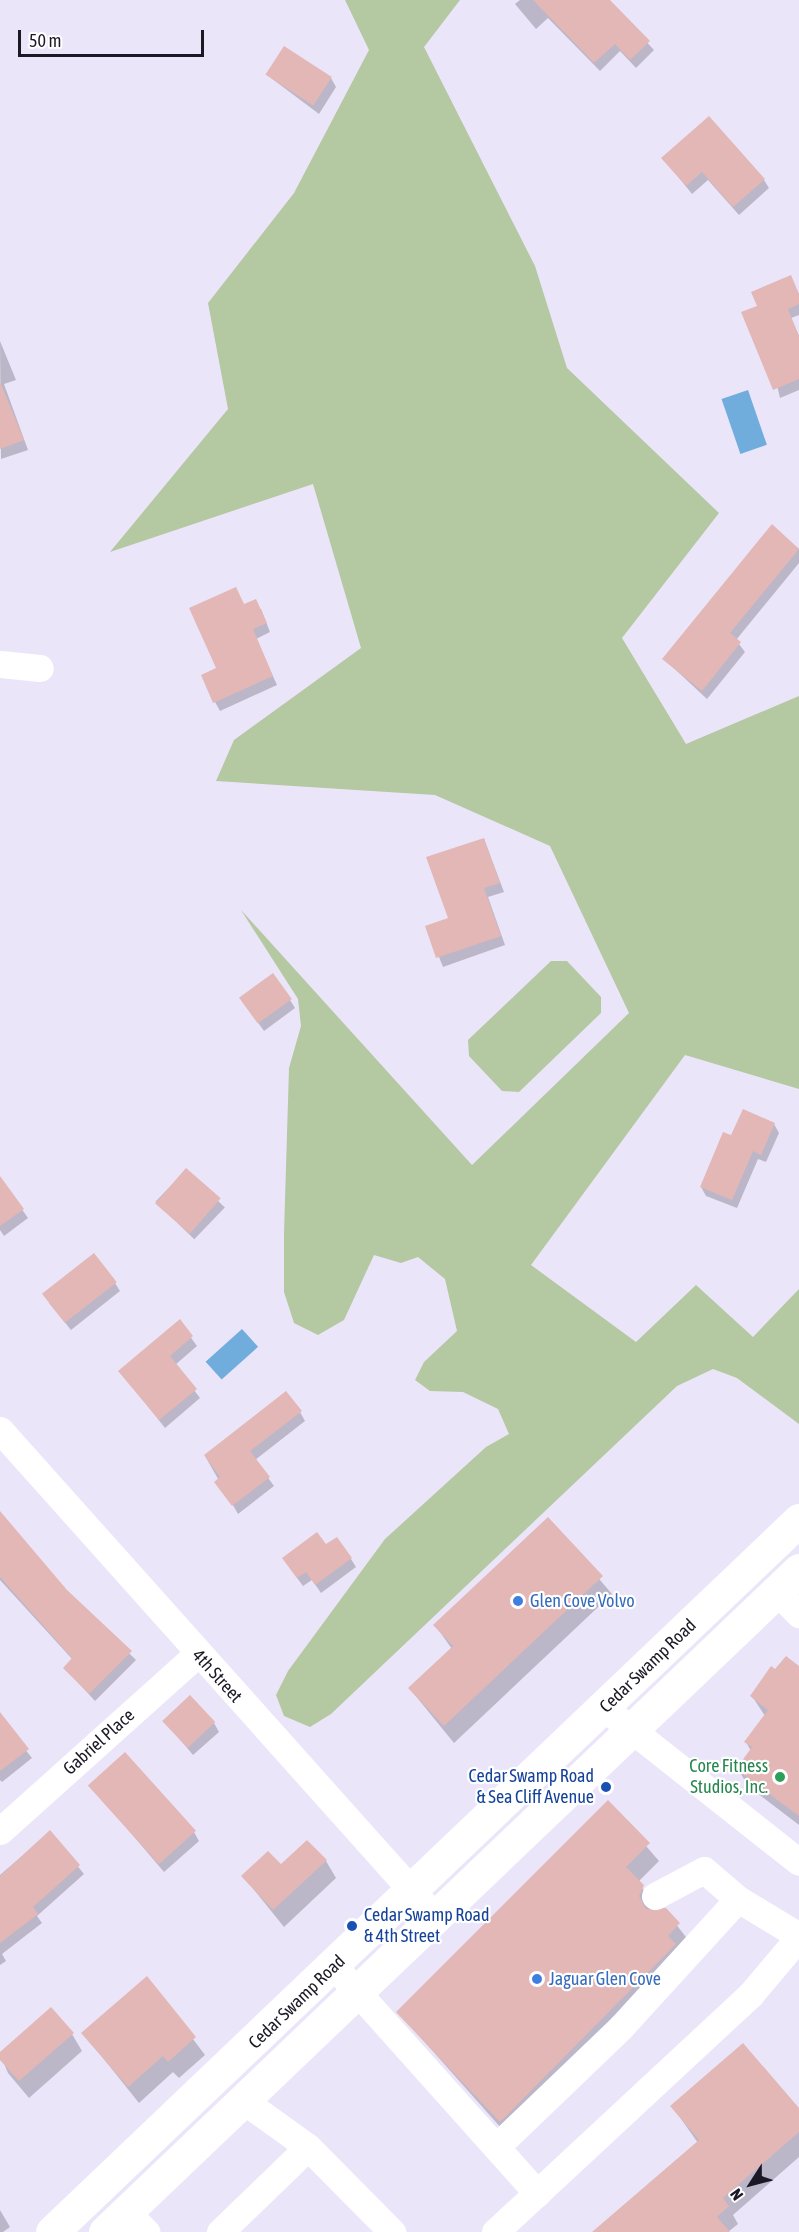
<!DOCTYPE html>
<html>
<head>
<meta charset="utf-8">
<style>
  body { margin:0 }
  #map { position:relative; width:799px; height:2232px; overflow:hidden; background:#ebe5fa; font-family:"Asap Condensed",sans-serif }
  div>[style] { position:absolute }
  .green>* { inset:0; background:#b4c8a1 }
  .water>* { inset:0; background:#70addd; transform-origin:0 0 }
  .shadow>* { inset:0; background:#0003; transform-origin:0 0 }
  .building>* { inset:0; background:#e2b7b5; transform-origin:0 0 }
  .minor>* { height:27px; margin:-13.5px; padding:0 13.5px; transform-origin:13.5px; border-radius:13.5px; background:#fff }
  .major>* { height:33px; margin:-16.5px; padding:0 16.5px; transform-origin:16.5px; border-radius:16.5px; background:#fff }
  .dots>* { width:16px; height:16px; translate:-50% -50%; box-sizing:border-box; border:3px solid #fff; border-radius:50% }
  span { translate:-50% -50%; white-space:nowrap; text-align:center; line-height:1.15; -webkit-text-stroke:4.5px #fff; paint-order:stroke }
  .shop-label { font-size:18px; color:#366cbe }
  .left { translate:0 -50%; text-align:left }
  .street-label { font-size:18px; color:#1c1825 }
  .leisure-label { font-size:18px; color:#27864d }
  .right { translate:-100% -50%; text-align:right }
  .transit-label { font-size:18px; color:#164399 }
  .north { position:absolute; left:721px; top:2154px; width:60px; height:60px; -webkit-text-stroke:4px #fff; paint-order:stroke; rotate:234deg; font-size:16px; font-weight:700; line-height:24px; text-align:center; color:#1c1825 }
  .north::after { content:''; display:block; margin:auto; width:21px; height:27px; background:#1c1825; clip-path:polygon(50% 0,100% 100%,50% 72%,0 100%) }
  .scale { position:absolute; left:18px; top:30px; width:186px; height:27px; box-sizing:border-box; border:3px solid #1c1825; border-top:0; padding-left:8px; font-size:18px; line-height:21px; white-space:nowrap; color:#1c1825; -webkit-text-stroke:4px #fff; paint-order:stroke }
</style>
</head>
<body>
<div id="map">
  <div class="green">
    <div style="clip-path:polygon(345px 0,460px 0,424px 47px,535px 266px,567px 368px,719px 513px,622px 638px,686px 744px,799px 696px,799px 1089px,685px 1055px,531px 1265px,636px 1342px,696px 1285px,753px 1337px,799px 1289px,799px 1424px,737px 1378px,713px 1369px,677px 1386px,331px 1714px,310px 1727px,284px 1716px,276px 1695px,288px 1671px,385px 1539px,486px 1447px,509px 1434px,498px 1409px,463px 1392px,430px 1391px,415px 1380px,424px 1362px,457px 1331px,445px 1279px,418px 1257px,401px 1263px,374px 1255px,344px 1320px,318px 1335px,294px 1323px,284px 1292px,284px 1233px,289px 1068px,301px 1026px,298px 999px,241px 910px,472px 1165px,629px 1013px,550px 846px,435px 795px,216px 781px,234px 740px,361px 648px,313px 484px,110px 552px,228px 409px,208px 303px,294px 193px,369px 50px)"></div>
    <div style="clip-path:polygon(551px 961px,567px 961px,601px 997px,601px 1013px,519px 1092px,502px 1091px,469px 1056px,468px 1040px)"></div>
  </div>
  <div class="water">
    <div style="left:748px;top:390px;width:58px;height:28px;rotate:71deg"></div>
    <div style="left:242px;top:1329px;width:24px;height:49px;rotate:48deg"></div>
  </div>
  <div class="shadow">
    <div style="clip-path:polygon(520px 0,608px 0,654px 50px,636px 68px,620px 51px,600px 71px,548px 18px,536px 29px,515px 4px)"></div>
    <div style="clip-path:polygon(267px 75px,331px 78px,336px 87px,319px 114px)"></div>
    <div style="clip-path:polygon(663px 158px,764px 180px,769px 188px,739px 215px,708px 180px,692px 194px)"></div>
    <div style="clip-path:polygon(790px 277px,799px 294px,799px 315px,791px 318px,799px 336px,799px 390px,780px 398px,758px 307px)"></div>
    <div style="clip-path:polygon(0 341px,16px 380px,4px 384px,28px 450px,1px 459px)"></div>
    <div style="clip-path:polygon(772px 526px,799px 549px,799px 563px,736px 640px,745px 652px,707px 699px,664px 659px)"></div>
    <div style="clip-path:polygon(244px 606px,261px 609px,270px 632px,256px 639px,277px 685px,220px 711px,215px 702px,218px 669px)"></div>
    <div style="clip-path:polygon(484px 839px,504px 892px,488px 897px,505px 945px,443px 967px,427px 927px,450px 919px)"></div>
    <div style="clip-path:polygon(290px 1000px,295px 1008px,264px 1031px,246px 1006px)"></div>
    <div style="clip-path:polygon(774px 1124px,779px 1133px,766px 1162px,758px 1159px,737px 1208px,706px 1196px,701px 1187px,732px 1137px)"></div>
    <div style="left:186px;top:1170px;width:54px;height:44px;rotate:44deg"></div>
    <div style="clip-path:polygon(0 1178px,28px 1218px,4px 1236px,0 1230px)"></div>
    <div style="clip-path:polygon(115px 1283px,120px 1291px,71px 1330px,49px 1303px)"></div>
    <div style="clip-path:polygon(179px 1321px,197px 1346px,175px 1365px,200px 1398px,165px 1428px,120px 1371px)"></div>
    <div style="clip-path:polygon(300px 1412px,305px 1421px,255px 1460px,274px 1486px,238px 1514px,205px 1456px)"></div>
    <div style="clip-path:polygon(0 1514px,66px 1592px,136px 1660px,95px 1701px,65px 1668px,73px 1660px,0 1580px)"></div>
    <div style="clip-path:polygon(548px 1519px,612px 1594px,454px 1743px,410px 1689px,452px 1649px,435px 1625px)"></div>
    <div style="clip-path:polygon(326px 1547px,351px 1559px,356px 1567px,321px 1593px,312px 1580px,303px 1586px,289px 1567px)"></div>
    <div style="clip-path:polygon(799px 1667px,799px 1825px,748px 1786px,738px 1769px,751px 1751px,746px 1742px,765px 1716px,752px 1696px,775px 1671px)"></div>
    <div style="clip-path:polygon(0 1718px,32px 1758px,2px 1782px,0 1780px)"></div>
    <div style="clip-path:polygon(164px 1720px,214px 1723px,219px 1732px,193px 1755px)"></div>
    <div style="clip-path:polygon(90px 1785px,194px 1832px,199px 1841px,164px 1872px)"></div>
    <div style="clip-path:polygon(608px 1802px,659px 1861px,638px 1882px,653px 1904px,650px 1910px,665px 1910px,689px 1941px,510px 2138px,398px 2012px)"></div>
    <div style="clip-path:polygon(50px 1832px,84px 1874px,37px 1916px,42px 1923px,2px 1954px,6px 1961px,0 1965px,0 1875px)"></div>
    <div style="clip-path:polygon(326px 1861px,336px 1878px,284px 1927px,243px 1876px)"></div>
    <div style="clip-path:polygon(147px 1978px,205px 2055px,179px 2078px,173px 2072px,139px 2103px,83px 2033px)"></div>
    <div style="clip-path:polygon(72px 2034px,82px 2051px,29px 2098px,8px 2073px,0 2054px)"></div>
    <div style="clip-path:polygon(672px 2106px,799px 2110px,799px 2157px,733px 2215px,738px 2224px,728px 2232px,594px 2232px,698px 2143px)"></div>
    <div style="clip-path:polygon(0 2210px,10px 2227px,3px 2232px,0 2232px)"></div>
  </div>
  <div class="building">
    <div style="clip-path:polygon(533px 0,610px 0,650px 41px,630px 60px,615px 44px,594px 63px)"></div>
    <div style="left:284px;top:46px;width:57px;height:34px;rotate:33deg"></div>
    <div style="clip-path:polygon(709px 116px,765px 179px,733px 207px,702px 172px,686px 186px,661px 158px)"></div>
    <div style="clip-path:polygon(791px 275px,799px 294px,799px 304px,788px 309px,799px 336px,799px 379px,773px 390px,741px 312px,757px 306px,751px 292px)"></div>
    <div style="clip-path:polygon(0 382px,24px 440px,0 449px)"></div>
    <div style="clip-path:polygon(772px 524px,799px 549px,730px 633px,741px 642px,702px 691px,662px 659px)"></div>
    <div style="clip-path:polygon(236px 587px,244px 604px,256px 599px,267px 623px,253px 629px,273px 676px,213px 703px,201px 675px,216px 668px,189px 608px)"></div>
    <div style="clip-path:polygon(484px 838px,500px 883px,484px 888px,501px 936px,436px 958px,425px 926px,448px 918px,426px 857px)"></div>
    <div style="left:273px;top:973px;width:32px;height:42px;rotate:54deg"></div>
    <div style="clip-path:polygon(743px 1109px,775px 1123px,761px 1155px,753px 1151px,732px 1200px,700px 1187px,723px 1132px,731px 1135px)"></div>
    <div style="left:186px;top:1168px;width:46px;height:47px;rotate:41deg"></div>
    <div style="clip-path:polygon(0 1176px,24px 1209px,0 1226px)"></div>
    <div style="left:94px;top:1253px;width:37px;height:66px;rotate:52deg"></div>
    <div style="clip-path:polygon(180px 1319px,193px 1336px,170px 1356px,197px 1389px,159px 1420px,118px 1371px)"></div>
    <div style="clip-path:polygon(286px 1391px,302px 1411px,250px 1451px,270px 1477px,232px 1506px,214px 1482px,220px 1477px,204px 1455px)"></div>
    <div style="clip-path:polygon(0 1511px,67px 1590px,132px 1651px,89px 1694px,63px 1668px,72px 1658px,0 1577px)"></div>
    <div style="clip-path:polygon(548px 1517px,603px 1576px,444px 1726px,408px 1688px,453px 1646px,433px 1625px)"></div>
    <div style="clip-path:polygon(317px 1532px,326px 1544px,337px 1537px,352px 1558px,315px 1585px,306px 1572px,297px 1578px,282px 1558px)"></div>
    <div style="clip-path:polygon(786px 1656px,799px 1666px,799px 1816px,736px 1769px,752px 1747px,744px 1742px,768px 1710px,750px 1696px,771px 1666px,775px 1669px)"></div>
    <div style="left:190px;top:1695px;width:37px;height:38px;rotate:47deg"></div>
    <div style="clip-path:polygon(0 1712px,29px 1749px,0 1771px)"></div>
    <div style="left:125px;top:1752px;width:106px;height:50px;rotate:48deg"></div>
    <div style="clip-path:polygon(608px 1800px,650px 1843px,626px 1867px,644px 1885px,639px 1896px,646px 1909px,666px 1908px,680px 1923px,668px 1936px,676px 1944px,500px 2122px,396px 2012px)"></div>
    <div style="clip-path:polygon(50px 1830px,80px 1865px,33px 1907px,38px 1914px,0 1943px,0 1876px)"></div>
    <div style="clip-path:polygon(307px 1840px,327px 1860px,273px 1910px,241px 1876px,268px 1851px,281px 1864px)"></div>
    <div style="clip-path:polygon(147px 1976px,196px 2037px,168px 2062px,163px 2056px,128px 2087px,81px 2033px)"></div>
    <div style="clip-path:polygon(51px 2007px,74px 2033px,19px 2081px,0 2060px,0 2052px)"></div>
    <div style="clip-path:polygon(743px 2043px,799px 2108px,799px 2132px,723px 2198px,729px 2206px,717px 2217px,730px 2232px,592px 2232px,699px 2140px,670px 2106px)"></div>
  </div>
  <div class="minor">
    <div style="left:0;top:664px;width:40px;rotate:5.7deg"></div>
    <div style="left:0;top:1430px;width:656px;rotate:48.21deg"></div>
    <div style="left:776px;top:1591px;width:33px;rotate:45deg"></div>
    <div style="left:604px;top:1708px;width:248px;rotate:38.3deg"></div>
    <div style="left:0;top:1831px;width:265px;rotate:-41.9deg"></div>
    <div style="left:655px;top:1896px;width:55px;rotate:-28deg"></div>
    <div style="left:704px;top:1870px;width:45px;rotate:40.5deg"></div>
    <div style="left:334px;top:1966px;width:305px;rotate:48.2deg"></div>
    <div style="left:244px;top:2101px;width:79px;rotate:35.7deg"></div>
    <div style="left:308px;top:2147px;width:120px;rotate:45.3deg"></div>
    <div style="left:496px;top:2147px;width:173px;rotate:-43.8deg"></div>
    <div style="left:621px;top:2027px;width:173px;rotate:-47.6deg"></div>
    <div style="left:738px;top:1899px;width:71px;rotate:31.2deg"></div>
    <div style="left:127px;top:2212px;width:28px;rotate:46deg"></div>
    <div style="left:220px;top:2232px;width:122px;rotate:-44deg"></div>
    <div style="left:495px;top:2232px;width:350px;rotate:-42.9deg"></div>
    <div style="left:751px;top:1994px;width:75px;rotate:-49.9deg"></div>
  </div>
  <div class="major">
    <div style="left:52px;top:2232px;width:1032px;rotate:-43.63deg"></div>
    <div style="left:105px;top:2232px;width:959px;rotate:-43.65deg"></div>
  </div>
  <div class="dots">
    <div style="left:518px;top:1601px;background:#3f7fe0"></div>
    <div style="left:780px;top:1777px;background:#2e9e5b"></div>
    <div style="left:606px;top:1787px;background:#1a4fb4"></div>
    <div style="left:352px;top:1926px;background:#1a4fb4"></div>
    <div style="left:537px;top:1979px;background:#3f7fe0"></div>
  </div>
  <div class="shop-label">
    <span class="left" style="left:530px;top:1601px">Glen Cove Volvo</span>
    <span class="left" style="left:549px;top:1979px">Jaguar Glen Cove</span>
  </div>
  <div class="street-label">
    <span style="left:648px;top:1666px;rotate:-44deg">Cedar Swamp Road</span>
    <span style="left:217px;top:1676px;rotate:48deg">4th Street</span>
    <span style="left:99px;top:1742px;rotate:-42deg">Gabriel Place</span>
    <span style="left:297px;top:2002px;rotate:-44deg">Cedar Swamp Road</span>
  </div>
  <div class="leisure-label">
    <span class="right" style="left:768px;top:1777px">Core Fitness<br>Studios, Inc.</span>
  </div>
  <div class="transit-label">
    <span class="right" style="left:594px;top:1787px">Cedar Swamp Road<br>&amp; Sea Cliff Avenue</span>
    <span class="left" style="left:364px;top:1926px">Cedar Swamp Road<br>&amp; 4th Street</span>
  </div>
  <div class="north">N</div>
  <div class="scale">50 m</div>
</div>
</body>
</html>
